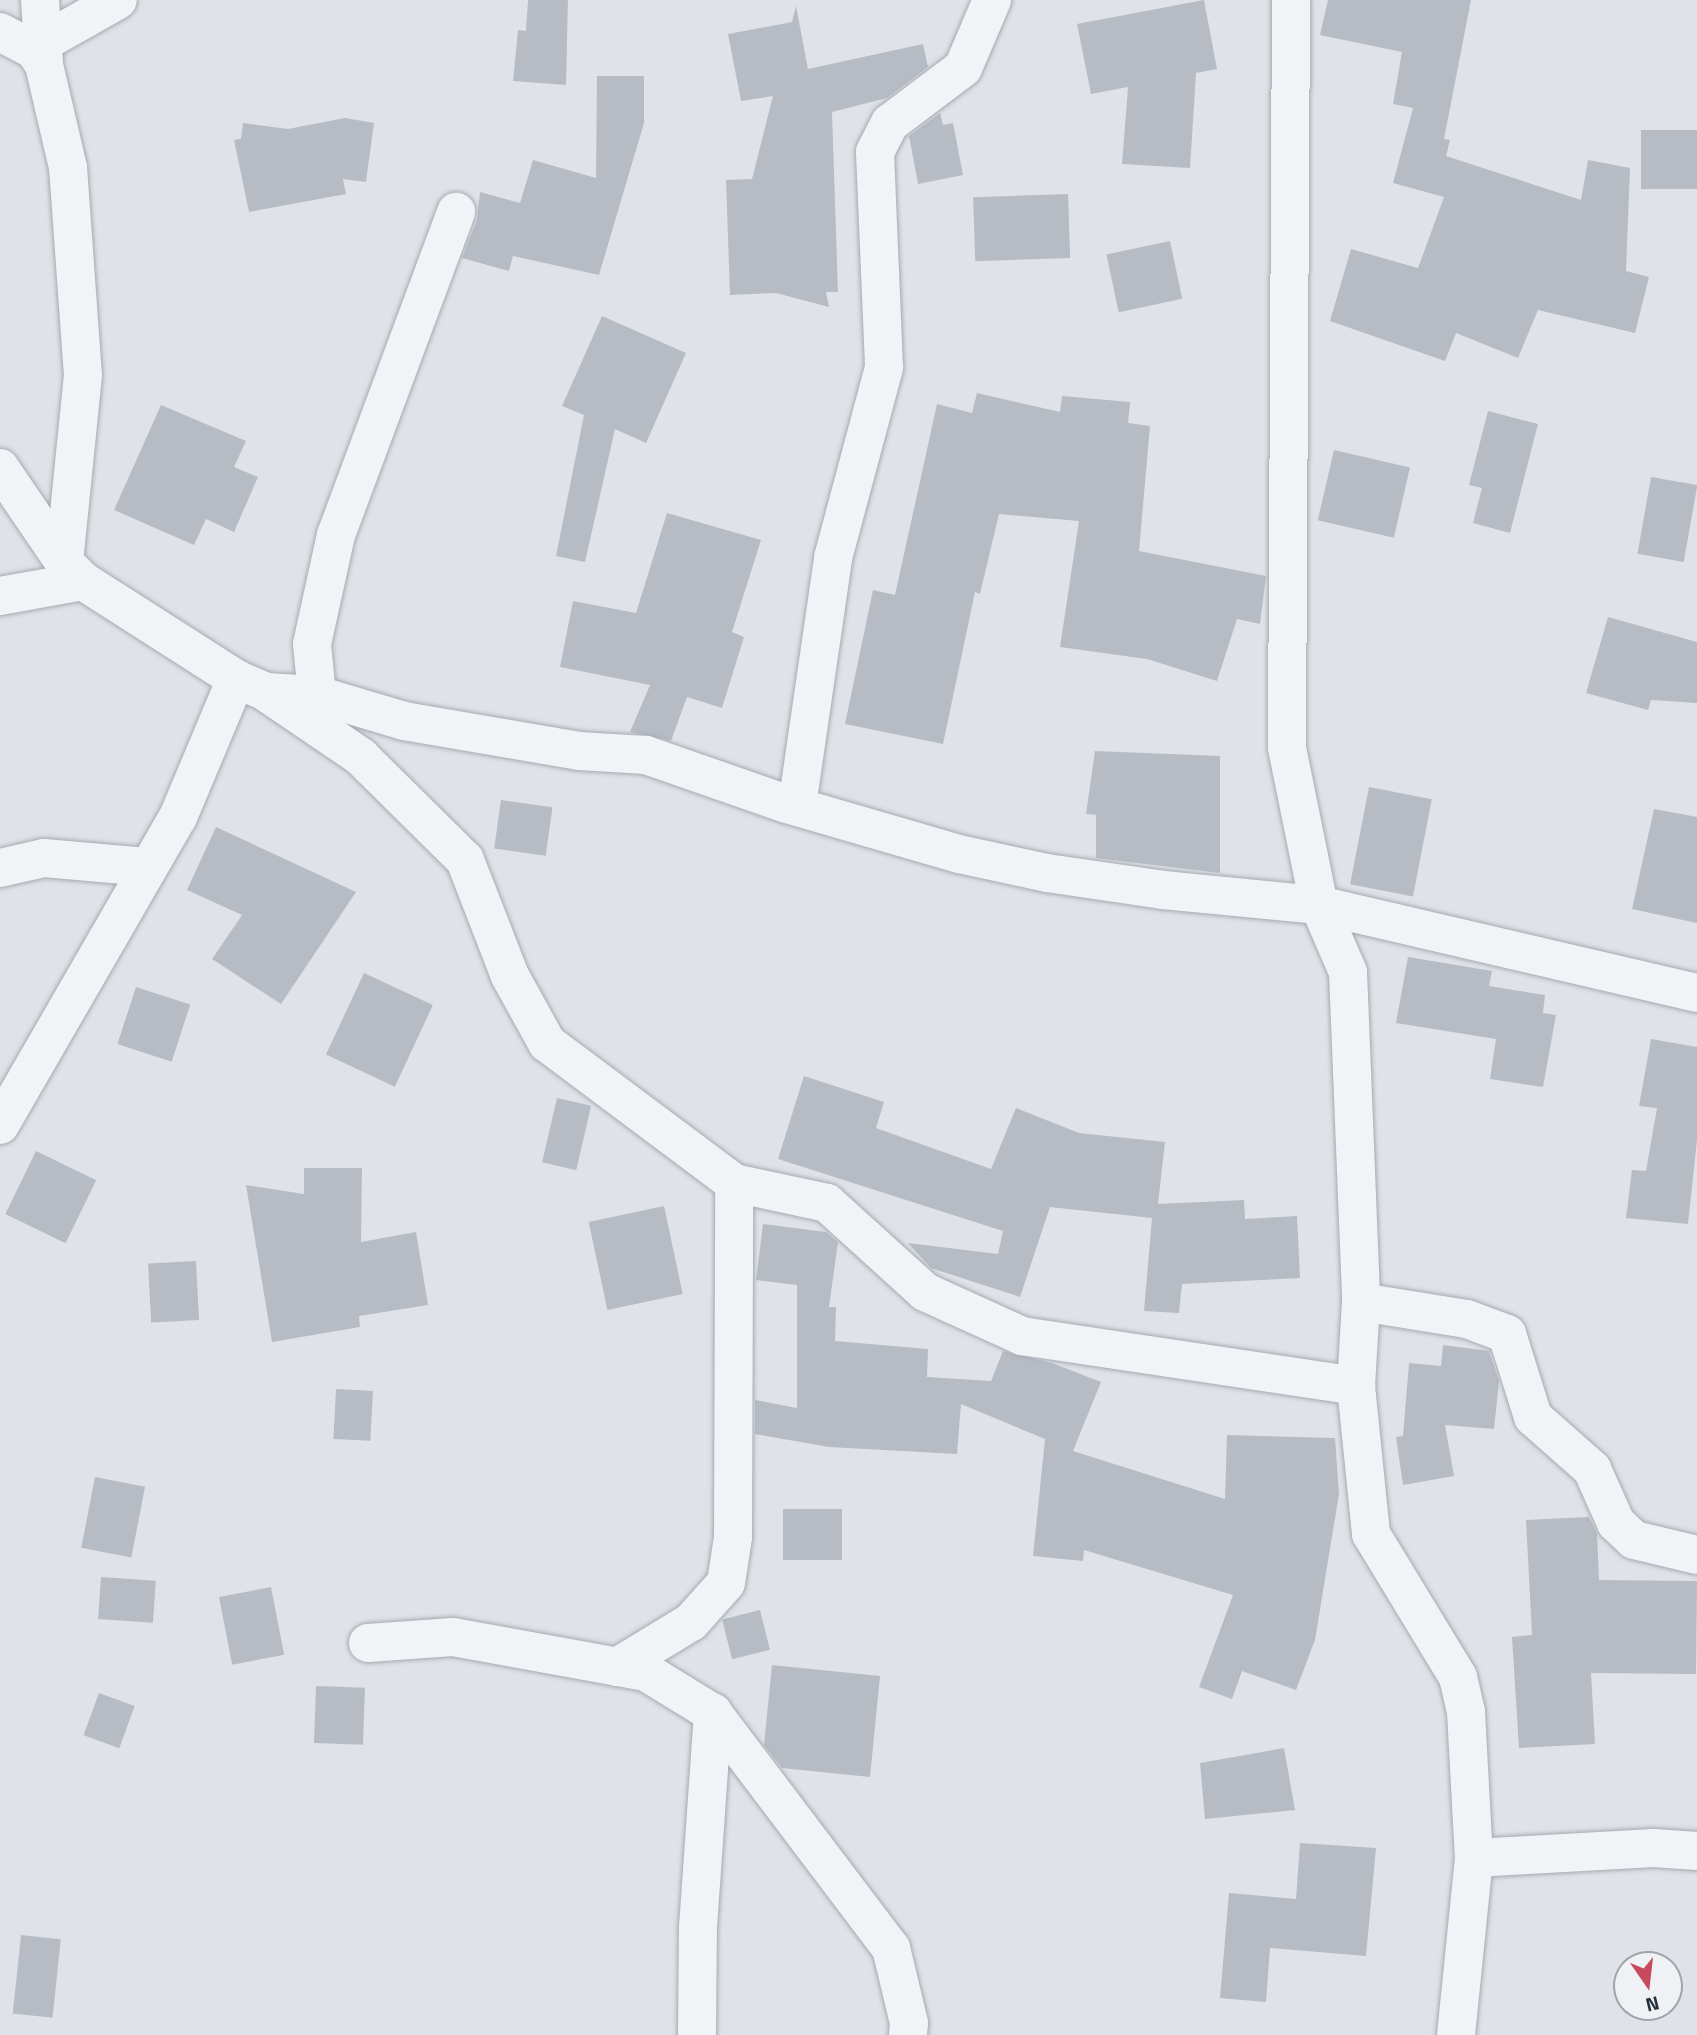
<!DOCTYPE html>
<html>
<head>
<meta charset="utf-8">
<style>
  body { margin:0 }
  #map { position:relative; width:1697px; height:2035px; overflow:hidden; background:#dfe3e8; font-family:"Titillium Web",sans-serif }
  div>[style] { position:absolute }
  .building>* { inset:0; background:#b7bcc4; transform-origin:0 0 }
  .roads { filter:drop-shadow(0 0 2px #a5aab2) drop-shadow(0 0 2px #a5aab2) }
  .street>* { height:38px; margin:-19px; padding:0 19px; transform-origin:19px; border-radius:19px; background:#f2f3f6 }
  span { translate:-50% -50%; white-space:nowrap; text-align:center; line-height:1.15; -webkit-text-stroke:7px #eff1f5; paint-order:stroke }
  .north { position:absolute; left:1613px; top:1951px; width:70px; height:70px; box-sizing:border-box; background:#eff1f5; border:2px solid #a0a4ac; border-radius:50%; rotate:166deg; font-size:19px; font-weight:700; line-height:28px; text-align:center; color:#29313e }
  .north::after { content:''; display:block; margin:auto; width:24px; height:32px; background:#c74a5e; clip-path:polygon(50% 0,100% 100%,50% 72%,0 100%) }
</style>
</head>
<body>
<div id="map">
  <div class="building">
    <div style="clip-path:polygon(528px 0,568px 0,566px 85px,513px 81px,518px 30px,526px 31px)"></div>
    <div style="clip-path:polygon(1204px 0,1217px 69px,1196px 73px,1190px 168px,1122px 164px,1128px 87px,1091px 94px,1077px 24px)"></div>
    <div style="clip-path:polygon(1328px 0,1471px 0,1444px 139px,1450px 140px,1446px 156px,1581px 200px,1588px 160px,1630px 168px,1626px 271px,1649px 277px,1635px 333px,1538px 310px,1518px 358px,1456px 333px,1445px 361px,1330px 321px,1351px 249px,1418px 268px,1444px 197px,1393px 183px,1413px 108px,1393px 104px,1402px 52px,1320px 35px)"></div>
    <div style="clip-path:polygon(796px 6px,808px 69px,923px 44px,928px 67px,887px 98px,832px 112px,838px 292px,826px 292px,829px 307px,776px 293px,730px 295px,726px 180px,752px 179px,773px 96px,741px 101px,728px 34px,792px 22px)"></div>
    <div style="clip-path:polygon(597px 76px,644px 76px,644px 123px,599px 275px,513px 256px,509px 271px,462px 258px,477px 220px,480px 192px,520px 203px,533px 160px,596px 178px)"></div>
    <div style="clip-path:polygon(940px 113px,943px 125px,953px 123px,963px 175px,918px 184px,909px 136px)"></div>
    <div style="clip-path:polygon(345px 118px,374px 123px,366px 182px,343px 179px,346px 194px,249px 212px,234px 140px,241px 139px,243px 123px,288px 129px)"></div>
    <div style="left:1641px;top:130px;width:56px;height:59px"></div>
    <div style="left:1068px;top:194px;width:64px;height:95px;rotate:88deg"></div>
    <div style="left:1170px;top:241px;width:59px;height:65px;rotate:78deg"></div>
    <div style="clip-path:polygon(602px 316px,686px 353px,646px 443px,615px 429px,585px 562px,556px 556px,584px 415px,562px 406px)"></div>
    <div style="clip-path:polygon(977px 393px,1060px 412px,1062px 396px,1130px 402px,1128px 423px,1150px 426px,1139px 551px,1266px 576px,1260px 624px,1237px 619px,1217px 681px,1147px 659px,1060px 647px,1079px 521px,999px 514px,980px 594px,975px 592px,943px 744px,845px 724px,873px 590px,895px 595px,937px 404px,972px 413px)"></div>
    <div style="clip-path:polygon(161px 405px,246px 441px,234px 467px,258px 477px,234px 532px,206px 519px,194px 545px,114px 510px)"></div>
    <div style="clip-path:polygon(1488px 411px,1538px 424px,1510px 533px,1473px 523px,1482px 488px,1469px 485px)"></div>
    <div style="left:1334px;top:450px;width:78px;height:72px;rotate:13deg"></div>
    <div style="left:1651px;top:477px;width:47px;height:78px;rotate:10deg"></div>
    <div style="clip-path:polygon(667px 513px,761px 540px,732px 632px,744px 637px,722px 708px,687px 697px,671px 741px,630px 732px,650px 685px,560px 667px,573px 601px,636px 613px)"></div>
    <div style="clip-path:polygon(1608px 617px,1697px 642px,1697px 703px,1651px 700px,1648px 710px,1586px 693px)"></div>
    <div style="clip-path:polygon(1095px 751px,1220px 756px,1220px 873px,1096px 858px,1096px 815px,1086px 814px)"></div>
    <div style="left:1369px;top:787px;width:64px;height:99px;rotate:11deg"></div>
    <div style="left:501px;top:800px;width:52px;height:49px;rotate:8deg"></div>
    <div style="clip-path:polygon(1654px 809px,1697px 817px,1697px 923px,1632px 909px)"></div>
    <div style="clip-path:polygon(216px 827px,356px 892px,281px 1004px,212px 959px,242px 915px,187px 890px)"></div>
    <div style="clip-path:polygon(1408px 957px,1492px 971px,1489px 986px,1545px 995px,1543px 1013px,1556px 1015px,1543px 1087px,1490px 1079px,1496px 1039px,1396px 1023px)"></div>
    <div style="left:364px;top:973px;width:76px;height:90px;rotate:25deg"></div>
    <div style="left:136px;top:987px;width:57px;height:60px;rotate:18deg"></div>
    <div style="clip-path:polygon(1651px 1039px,1697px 1047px,1697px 1140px,1688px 1224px,1626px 1218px,1632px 1170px,1646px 1171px,1657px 1108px,1639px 1106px)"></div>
    <div style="clip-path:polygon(804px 1076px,884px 1102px,876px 1128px,991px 1169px,1016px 1108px,1079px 1133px,1165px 1142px,1158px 1204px,1244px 1200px,1245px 1219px,1297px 1216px,1300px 1278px,1182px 1284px,1179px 1313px,1144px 1311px,1152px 1218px,1050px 1207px,1020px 1297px,931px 1268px,908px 1243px,998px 1254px,1003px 1231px,778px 1159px)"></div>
    <div style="left:557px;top:1098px;width:35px;height:66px;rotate:13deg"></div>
    <div style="left:36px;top:1151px;width:67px;height:70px;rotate:26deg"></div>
    <div style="clip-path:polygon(304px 1168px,362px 1168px,361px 1242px,416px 1232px,428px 1305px,359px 1316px,360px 1327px,272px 1342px,246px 1185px,304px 1194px)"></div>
    <div style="left:664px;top:1206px;width:90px;height:77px;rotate:78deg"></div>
    <div style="clip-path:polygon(763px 1224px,826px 1232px,838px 1242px,829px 1307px,836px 1307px,835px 1341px,928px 1349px,927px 1377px,991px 1381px,1003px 1351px,1052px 1363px,1101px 1382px,1073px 1451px,1225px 1499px,1227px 1435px,1335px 1438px,1339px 1494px,1315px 1640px,1296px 1690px,1242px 1671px,1232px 1699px,1199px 1687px,1233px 1595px,1084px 1550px,1083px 1561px,1033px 1556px,1045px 1439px,961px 1404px,957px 1454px,829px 1447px,755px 1434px,755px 1400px,797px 1408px,797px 1285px,756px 1280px)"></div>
    <div style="left:196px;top:1261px;width:59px;height:48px;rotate:87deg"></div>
    <div style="clip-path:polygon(1443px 1345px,1489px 1351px,1499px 1381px,1494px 1429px,1445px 1425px,1454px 1476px,1403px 1485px,1396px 1437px,1403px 1436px,1409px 1363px,1441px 1366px)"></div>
    <div style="left:336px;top:1389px;width:37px;height:50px;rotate:3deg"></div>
    <div style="left:95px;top:1477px;width:51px;height:72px;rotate:11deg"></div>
    <div style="left:783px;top:1509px;width:59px;height:51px"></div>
    <div style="clip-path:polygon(1589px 1517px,1597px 1533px,1599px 1580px,1697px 1581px,1696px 1674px,1591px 1673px,1595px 1744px,1519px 1748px,1512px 1637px,1532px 1635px,1526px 1520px)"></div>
    <div style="left:101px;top:1577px;width:55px;height:42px;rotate:4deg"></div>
    <div style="left:271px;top:1587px;width:69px;height:53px;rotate:79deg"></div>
    <div style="left:760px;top:1610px;width:41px;height:39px;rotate:76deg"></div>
    <div style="clip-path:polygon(772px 1665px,880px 1676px,870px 1777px,782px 1768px,764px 1745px)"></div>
    <div style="left:316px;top:1686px;width:49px;height:57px;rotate:2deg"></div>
    <div style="left:99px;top:1693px;width:38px;height:45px;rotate:20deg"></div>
    <div style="clip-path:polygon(1284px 1748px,1295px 1810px,1205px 1819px,1200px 1763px)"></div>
    <div style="clip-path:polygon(1300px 1843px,1376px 1848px,1366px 1956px,1270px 1948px,1266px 2002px,1220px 1998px,1229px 1893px,1296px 1899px)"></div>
    <div style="left:21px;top:1935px;width:40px;height:79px;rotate:6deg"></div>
  </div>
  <div class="roads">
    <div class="street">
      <div style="left:40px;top:0;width:63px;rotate:86.4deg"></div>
      <div style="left:1291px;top:0;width:748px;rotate:90.31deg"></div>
      <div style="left:1287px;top:748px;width:160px;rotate:78.5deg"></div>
      <div style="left:1319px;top:905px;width:73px;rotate:66.6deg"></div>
      <div style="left:1348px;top:972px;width:330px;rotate:87.7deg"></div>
      <div style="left:1361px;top:1302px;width:84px;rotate:93.4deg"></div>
      <div style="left:1356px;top:1386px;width:149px;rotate:84.2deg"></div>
      <div style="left:1371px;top:1534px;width:167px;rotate:58.7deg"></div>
      <div style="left:1458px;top:1677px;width:36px;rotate:77deg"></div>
      <div style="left:1466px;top:1712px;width:146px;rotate:86.9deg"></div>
      <div style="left:1474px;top:1858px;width:178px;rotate:95.8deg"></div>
      <div style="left:0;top:32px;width:38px;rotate:28deg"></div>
      <div style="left:34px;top:50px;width:18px;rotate:56deg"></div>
      <div style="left:44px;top:65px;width:105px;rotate:76.8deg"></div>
      <div style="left:68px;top:167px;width:209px;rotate:85.9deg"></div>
      <div style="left:83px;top:375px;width:188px;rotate:95.8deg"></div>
      <div style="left:42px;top:43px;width:87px;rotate:-29.5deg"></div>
      <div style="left:0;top:468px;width:114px;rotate:55.8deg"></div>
      <div style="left:64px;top:562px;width:27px;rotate:45deg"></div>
      <div style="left:83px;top:581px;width:182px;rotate:32.6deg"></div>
      <div style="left:236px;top:679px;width:33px;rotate:23deg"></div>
      <div style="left:266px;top:692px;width:51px;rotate:3.4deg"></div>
      <div style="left:317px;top:695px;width:91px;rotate:16.6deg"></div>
      <div style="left:404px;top:721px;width:178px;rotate:9.7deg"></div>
      <div style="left:579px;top:751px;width:67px;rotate:3.4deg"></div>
      <div style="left:646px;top:755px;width:149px;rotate:19.2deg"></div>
      <div style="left:787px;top:804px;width:179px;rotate:16.2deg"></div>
      <div style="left:959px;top:854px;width:90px;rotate:12.2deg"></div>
      <div style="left:1047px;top:873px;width:117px;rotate:8.3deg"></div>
      <div style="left:1163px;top:890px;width:157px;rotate:5.5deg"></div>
      <div style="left:1319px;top:905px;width:388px;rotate:13.1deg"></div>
      <div style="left:0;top:596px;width:84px;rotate:-10.2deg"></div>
      <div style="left:267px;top:693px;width:114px;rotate:34.2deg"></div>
      <div style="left:361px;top:757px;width:146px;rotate:44.7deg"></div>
      <div style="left:465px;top:860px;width:124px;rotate:68.8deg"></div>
      <div style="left:510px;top:976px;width:77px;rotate:61.1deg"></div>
      <div style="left:547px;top:1043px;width:234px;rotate:36.8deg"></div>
      <div style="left:734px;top:1183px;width:95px;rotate:12.1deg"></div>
      <div style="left:827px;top:1203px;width:132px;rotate:42.2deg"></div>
      <div style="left:925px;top:1292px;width:107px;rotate:24.4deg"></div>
      <div style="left:1022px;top:1336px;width:338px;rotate:8.5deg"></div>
      <div style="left:317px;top:695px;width:51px;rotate:-95.6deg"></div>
      <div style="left:312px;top:644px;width:112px;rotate:-77.6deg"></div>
      <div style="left:336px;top:535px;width:345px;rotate:-69.6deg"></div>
      <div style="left:797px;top:806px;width:251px;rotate:-81.7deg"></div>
      <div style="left:833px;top:558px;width:198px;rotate:-75deg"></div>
      <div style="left:884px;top:367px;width:215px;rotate:-92.4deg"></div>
      <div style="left:875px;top:152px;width:33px;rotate:-63deg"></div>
      <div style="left:890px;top:123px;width:91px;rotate:-37deg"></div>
      <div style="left:963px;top:68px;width:74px;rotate:-66.9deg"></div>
      <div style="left:0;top:868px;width:45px;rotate:-12.8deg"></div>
      <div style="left:44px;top:858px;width:103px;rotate:5deg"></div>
      <div style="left:0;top:1125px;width:356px;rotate:-60deg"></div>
      <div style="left:178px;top:817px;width:150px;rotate:-67.2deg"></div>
      <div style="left:1361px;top:1302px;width:107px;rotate:9.1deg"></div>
      <div style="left:1467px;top:1319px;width:43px;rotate:20.6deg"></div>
      <div style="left:1507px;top:1334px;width:87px;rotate:72.6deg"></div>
      <div style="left:1533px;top:1417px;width:79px;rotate:41.4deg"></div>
      <div style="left:1592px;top:1469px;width:59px;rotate:66deg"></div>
      <div style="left:1616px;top:1523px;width:25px;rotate:43deg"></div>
      <div style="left:1634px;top:1540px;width:65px;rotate:13.4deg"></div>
      <div style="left:368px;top:1643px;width:85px;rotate:-4deg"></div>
      <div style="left:453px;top:1637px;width:196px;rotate:10.3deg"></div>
      <div style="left:646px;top:1672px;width:79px;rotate:31.5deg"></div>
      <div style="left:713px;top:1713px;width:295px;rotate:52.9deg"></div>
      <div style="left:891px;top:1948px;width:77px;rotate:76.5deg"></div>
      <div style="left:909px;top:2023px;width:12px;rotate:95deg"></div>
      <div style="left:617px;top:1667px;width:87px;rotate:-31.3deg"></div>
      <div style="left:691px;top:1622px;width:52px;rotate:-48.1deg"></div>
      <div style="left:726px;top:1583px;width:47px;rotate:-81.3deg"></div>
      <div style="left:733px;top:1537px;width:354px;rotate:-89.8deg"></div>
      <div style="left:1474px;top:1858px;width:180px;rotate:-3.2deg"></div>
      <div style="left:1654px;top:1848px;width:43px;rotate:4deg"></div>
      <div style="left:697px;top:2035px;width:108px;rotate:-89.5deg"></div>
      <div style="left:698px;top:1927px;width:215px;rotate:-86deg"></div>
    </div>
  </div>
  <div class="north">N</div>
</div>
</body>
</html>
